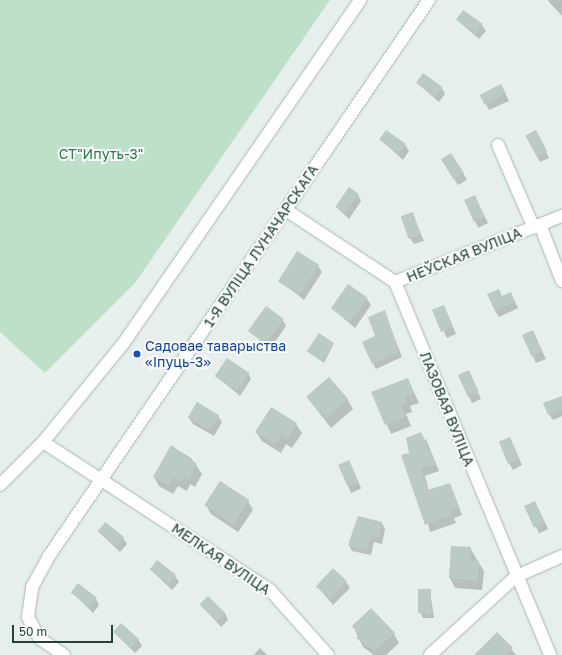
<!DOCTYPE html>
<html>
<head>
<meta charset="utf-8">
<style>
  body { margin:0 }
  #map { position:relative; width:562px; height:655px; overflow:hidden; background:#e6efeb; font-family:"Golos Text",sans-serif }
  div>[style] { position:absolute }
  .green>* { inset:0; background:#bfe0c8 }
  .shadow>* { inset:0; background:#0003; transform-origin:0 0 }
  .building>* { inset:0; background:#bbcac4; transform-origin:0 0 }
  .roads { filter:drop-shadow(0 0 1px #a8b8b2) drop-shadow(0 0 1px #a8b8b2) }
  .minor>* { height:12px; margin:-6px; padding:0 6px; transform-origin:6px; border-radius:6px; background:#fff }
  .tertiary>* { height:12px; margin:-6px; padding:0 6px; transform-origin:6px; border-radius:6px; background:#fff }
  .dots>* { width:11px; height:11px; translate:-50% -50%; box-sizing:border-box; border:2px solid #f7fbf9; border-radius:50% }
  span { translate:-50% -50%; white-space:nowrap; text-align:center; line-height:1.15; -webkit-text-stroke:4px #f7fbf9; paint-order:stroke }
  .park-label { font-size:14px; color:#2d7a4b }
  .street-label { font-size:14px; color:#24423a }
  .transit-label { font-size:14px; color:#164399 }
  .left { translate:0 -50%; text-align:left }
  .scale { position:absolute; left:12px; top:625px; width:101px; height:18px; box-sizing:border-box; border:2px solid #24423a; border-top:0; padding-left:5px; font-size:12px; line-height:14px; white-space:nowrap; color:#24423a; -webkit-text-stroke:3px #f7fbf9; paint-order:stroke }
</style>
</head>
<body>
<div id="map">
  <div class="green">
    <div style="clip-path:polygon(0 0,330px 0,135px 283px,45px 373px,0 332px)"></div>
  </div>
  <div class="shadow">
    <div style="clip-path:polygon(548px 0,562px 0,562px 16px,549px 2px)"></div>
    <div style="clip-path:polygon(457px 20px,482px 25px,486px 31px,479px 39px)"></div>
    <div style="clip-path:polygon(417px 83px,442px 88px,445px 94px,439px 102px)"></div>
    <div style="clip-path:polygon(504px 91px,509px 101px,489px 110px,486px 104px)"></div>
    <div style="clip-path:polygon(539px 137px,549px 158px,540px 162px,537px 156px)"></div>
    <div style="clip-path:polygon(381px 140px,405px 145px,409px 151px,403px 160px)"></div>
    <div style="clip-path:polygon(446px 166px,463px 173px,467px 180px,458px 185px)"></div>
    <div style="clip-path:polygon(358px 195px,361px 201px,349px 219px,336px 207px)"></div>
    <div style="clip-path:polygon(478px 203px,488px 223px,478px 228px,475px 221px)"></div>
    <div style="clip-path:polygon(412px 214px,424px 241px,414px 244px,410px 238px)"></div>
    <div style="clip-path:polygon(318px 266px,322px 272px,304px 300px,280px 281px)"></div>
    <div style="clip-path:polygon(511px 294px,518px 308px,499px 317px,495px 311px)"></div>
    <div style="clip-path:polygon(367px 299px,371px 305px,355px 328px,333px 309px)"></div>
    <div style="clip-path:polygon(384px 311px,402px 357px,376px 369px,373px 363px)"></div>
    <div style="clip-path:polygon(434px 311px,447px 313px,456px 334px,447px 338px)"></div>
    <div style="clip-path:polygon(283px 320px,286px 326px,270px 349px,250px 331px)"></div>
    <div style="clip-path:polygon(533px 332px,546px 359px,536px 363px,533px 356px)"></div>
    <div style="clip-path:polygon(334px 343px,324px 363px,308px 351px)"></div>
    <div style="clip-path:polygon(248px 373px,251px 379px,240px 396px,216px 376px)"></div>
    <div style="clip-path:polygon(459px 376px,472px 378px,481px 399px,472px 403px)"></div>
    <div style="clip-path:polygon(408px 379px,419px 403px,410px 406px,412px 412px,406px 414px,411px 426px,391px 434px,373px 393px)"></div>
    <div style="clip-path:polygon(307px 397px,347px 399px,353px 409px,331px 428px)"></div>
    <div style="clip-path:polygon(562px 397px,562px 416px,553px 420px,549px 414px)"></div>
    <div style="clip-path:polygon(218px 416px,222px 422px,214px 436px,193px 424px,189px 418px)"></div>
    <div style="clip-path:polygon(296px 424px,302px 433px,292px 448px,286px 444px,281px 453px,262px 441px,256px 432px)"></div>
    <div style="clip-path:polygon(426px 439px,439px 471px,425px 476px,429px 491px,450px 484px,462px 515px,454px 518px,456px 523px,430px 532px,410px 453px)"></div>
    <div style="clip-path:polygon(513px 444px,522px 465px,513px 470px,509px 463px)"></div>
    <div style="clip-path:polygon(171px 446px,191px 458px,202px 474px,195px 487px,190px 484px,187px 491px,178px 486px,173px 494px,159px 486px,154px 477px)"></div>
    <div style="left:349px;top:461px;width:30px;height:11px;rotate:66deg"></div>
    <div style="clip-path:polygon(248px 501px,253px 510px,238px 532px,211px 514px,206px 505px)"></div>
    <div style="left:535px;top:502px;width:30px;height:10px;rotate:64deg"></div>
    <div style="clip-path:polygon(382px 523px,385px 529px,382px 544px,374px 542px,371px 555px,352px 551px,349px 545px)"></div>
    <div style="clip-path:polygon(99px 532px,123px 538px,127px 544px,120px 552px)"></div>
    <div style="clip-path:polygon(452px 547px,470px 548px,484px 571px,482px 590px,455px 588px,450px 578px)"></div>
    <div style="clip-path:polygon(151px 570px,175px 576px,179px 582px,172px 590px)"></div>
    <div style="clip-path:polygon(346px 582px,350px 588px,333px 605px,317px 586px)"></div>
    <div style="clip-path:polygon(430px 590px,434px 618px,423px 618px,420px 612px)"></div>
    <div style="clip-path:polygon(72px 592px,96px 599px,99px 605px,93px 613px)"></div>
    <div style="clip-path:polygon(201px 605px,225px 613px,228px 620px,221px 627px)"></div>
    <div style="clip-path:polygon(353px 626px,394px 634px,399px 643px,386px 655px,374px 655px,363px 647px)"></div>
    <div style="clip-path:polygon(114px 632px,138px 639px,142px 646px,135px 653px)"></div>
    <div style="clip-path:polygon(497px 633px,516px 655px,475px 655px)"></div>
    <div style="clip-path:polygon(260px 648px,267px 655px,254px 655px)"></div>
  </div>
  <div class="building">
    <div style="left:463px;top:10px;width:24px;height:12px;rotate:35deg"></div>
    <div style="left:423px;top:73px;width:24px;height:12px;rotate:36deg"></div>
    <div style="left:501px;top:84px;width:11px;height:24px;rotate:63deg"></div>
    <div style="left:386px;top:130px;width:24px;height:12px;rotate:35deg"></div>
    <div style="left:536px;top:130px;width:24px;height:12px;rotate:62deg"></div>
    <div style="left:451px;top:153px;width:24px;height:12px;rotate:57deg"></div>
    <div style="left:349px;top:187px;width:12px;height:24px;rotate:35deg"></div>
    <div style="left:475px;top:195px;width:24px;height:12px;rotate:66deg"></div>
    <div style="left:413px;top:212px;width:24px;height:13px;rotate:71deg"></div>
    <div style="left:297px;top:251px;width:26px;height:36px;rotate:32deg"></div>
    <div style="left:348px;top:284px;width:24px;height:30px;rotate:35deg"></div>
    <div style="clip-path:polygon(499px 289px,502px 296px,511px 292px,515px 302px,495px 311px,487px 294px)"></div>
    <div style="left:444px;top:305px;width:24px;height:13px;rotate:68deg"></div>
    <div style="left:266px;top:306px;width:22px;height:31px;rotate:36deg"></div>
    <div style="clip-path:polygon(385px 310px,399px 352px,372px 364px,362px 342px,375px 336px,368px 317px)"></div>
    <div style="left:533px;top:330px;width:24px;height:12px;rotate:66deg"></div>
    <div style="left:319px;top:333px;width:18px;height:22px;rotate:34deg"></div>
    <div style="left:227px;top:358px;width:27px;height:22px;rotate:34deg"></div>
    <div style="left:469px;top:370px;width:24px;height:12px;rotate:66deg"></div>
    <div style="left:329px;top:377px;width:29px;height:30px;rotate:49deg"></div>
    <div style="clip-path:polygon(408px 378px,414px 393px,405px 397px,407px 402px,401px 405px,406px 417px,385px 425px,371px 392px)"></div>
    <div style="clip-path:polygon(562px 396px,562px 409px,548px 415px,543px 403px)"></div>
    <div style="left:197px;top:402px;width:26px;height:18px;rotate:31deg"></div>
    <div style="clip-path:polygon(271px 407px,297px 423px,287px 439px,281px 435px,275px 444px,255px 432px)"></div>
    <div style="clip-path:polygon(421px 432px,436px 464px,421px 469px,428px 490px,450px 483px,459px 507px,450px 510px,452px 515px,425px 525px,401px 455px,409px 453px,406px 438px)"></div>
    <div style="left:510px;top:437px;width:24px;height:12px;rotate:68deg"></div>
    <div style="clip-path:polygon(171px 445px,197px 464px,189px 478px,185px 476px,181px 482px,173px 477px,168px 485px,153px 477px)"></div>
    <div style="left:349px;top:460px;width:24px;height:12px;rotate:66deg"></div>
    <div style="left:220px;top:481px;width:35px;height:29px;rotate:33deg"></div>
    <div style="left:535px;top:501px;width:24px;height:12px;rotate:66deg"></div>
    <div style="clip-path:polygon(358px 516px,382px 522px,379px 538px,371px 536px,367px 550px,348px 545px)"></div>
    <div style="left:105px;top:522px;width:24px;height:12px;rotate:38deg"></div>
    <div style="clip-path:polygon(451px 546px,471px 547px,470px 560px,479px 561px,477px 581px,449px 578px)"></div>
    <div style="left:157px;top:560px;width:24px;height:12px;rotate:38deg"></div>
    <div style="left:333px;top:568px;width:19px;height:25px;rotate:43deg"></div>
    <div style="left:78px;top:583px;width:24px;height:12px;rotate:38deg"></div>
    <div style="left:418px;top:589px;width:13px;height:24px"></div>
    <div style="left:208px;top:596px;width:24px;height:12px;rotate:45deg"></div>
    <div style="clip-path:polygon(371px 608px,395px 633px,375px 651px,356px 638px,360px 635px,352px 626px)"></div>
    <div style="left:121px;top:623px;width:24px;height:12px;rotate:42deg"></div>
    <div style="clip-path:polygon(497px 632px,513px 648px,506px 655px,474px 655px)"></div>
  </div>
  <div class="roads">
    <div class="minor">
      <div style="left:498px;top:145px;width:90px;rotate:66.6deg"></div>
      <div style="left:286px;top:210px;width:131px;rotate:33.4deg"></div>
      <div style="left:395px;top:282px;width:404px;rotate:67.4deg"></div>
      <div style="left:540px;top:225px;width:60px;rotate:68.6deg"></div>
      <div style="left:395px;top:282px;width:180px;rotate:-21.6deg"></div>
      <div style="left:43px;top:442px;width:271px;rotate:33.1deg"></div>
      <div style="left:270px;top:590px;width:87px;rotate:48.3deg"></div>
      <div style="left:64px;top:655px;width:29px;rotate:-146deg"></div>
      <div style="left:40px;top:639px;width:25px;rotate:-119deg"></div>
      <div style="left:28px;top:617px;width:30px;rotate:-82deg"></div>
      <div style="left:32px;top:587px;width:35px;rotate:-61deg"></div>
      <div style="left:49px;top:556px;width:673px;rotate:-55.65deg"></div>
      <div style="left:430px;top:655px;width:115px;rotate:-42.5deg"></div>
      <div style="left:515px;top:577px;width:51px;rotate:-24.1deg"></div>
    </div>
    <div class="tertiary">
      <div style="left:0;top:485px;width:61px;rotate:-45deg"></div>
      <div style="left:43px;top:442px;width:127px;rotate:-50.8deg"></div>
      <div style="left:123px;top:344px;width:418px;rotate:-55.4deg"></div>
    </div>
  </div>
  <div class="dots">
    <div style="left:137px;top:354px;background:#1a4fb4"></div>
  </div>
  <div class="park-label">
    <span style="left:101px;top:154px">СТ"Ипуть-3"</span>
  </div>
  <div class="street-label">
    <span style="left:261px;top:246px;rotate:-56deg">1-Я ВУЛІЦА ЛУНАЧАРСКАГА</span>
    <span style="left:464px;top:255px;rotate:-22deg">НЕЎСКАЯ ВУЛІЦА</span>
    <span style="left:447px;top:409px;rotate:68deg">ЛАЗОВАЯ ВУЛІЦА</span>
    <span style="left:221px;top:559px;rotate:34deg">МЕЛКАЯ ВУЛІЦА</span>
  </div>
  <div class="transit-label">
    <span class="left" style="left:145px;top:354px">Садовае таварыства<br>«Іпуць-3»</span>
  </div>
  <div class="scale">50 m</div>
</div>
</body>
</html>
